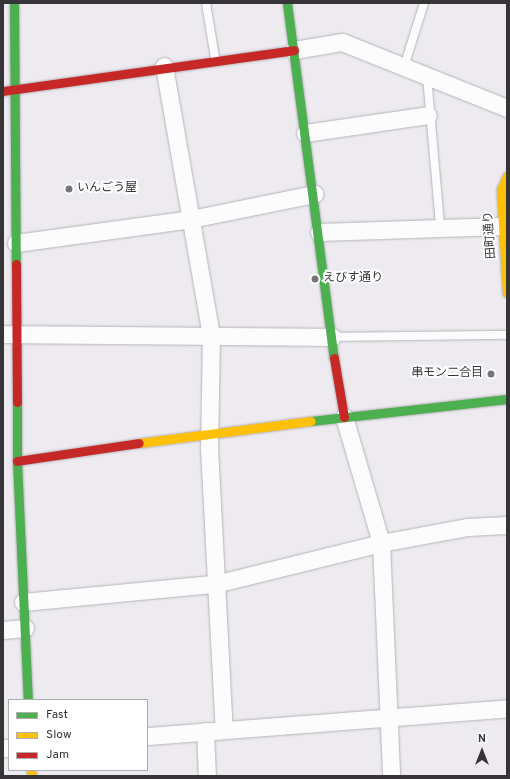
<!DOCTYPE html>
<html>
<head>
<meta charset="utf-8">
<style>
  body { margin:0 }
  #map { position:relative; width:510px; height:779px; overflow:hidden; background:#edeaf0; font-family:Overpass,"Noto Sans JP",sans-serif }
  div>[style] { position:absolute }
  .roads { filter:drop-shadow(0 0 1px #b6b4b8) drop-shadow(0 0 1px #b6b4b8) }
  .lane>* { height:8px; margin:-4px; padding:0 4px; transform-origin:4px; border-radius:4px; background:#fcfcfd }
  .street>* { height:17px; margin:-8.5px; padding:0 8.5px; transform-origin:8.5px; border-radius:8.5px; background:#fcfcfd }
  .fast>* { height:9px; margin:-4.5px; padding:0 4.5px; transform-origin:4.5px; border-radius:4.5px; background:#4caf50 }
  .slow>* { height:9px; margin:-4.5px; padding:0 4.5px; transform-origin:4.5px; border-radius:4.5px; background:#ffc107 }
  .jam>* { height:9px; margin:-4.5px; padding:0 4.5px; transform-origin:4.5px; border-radius:4.5px; background:#c62828 }
  .dots>* { width:11px; height:11px; translate:-50% -50%; box-sizing:border-box; border:2px solid #fff; border-radius:50% }
  span { translate:-50% -50%; white-space:nowrap; text-align:center; line-height:1.15; -webkit-text-stroke:4px #fff; paint-order:stroke }
  .poi-label { font-size:12px; color:#363437 }
  .left { translate:0 -50%; text-align:left }
  .right { translate:-100% -50%; text-align:right }
  .street-label { font-size:12px; color:#363437 }
  .frame { position:absolute; inset:0; border:4px solid #363437; pointer-events:none }
  .legend { position:absolute; left:8px; top:699px; width:140px; height:72px; box-sizing:border-box; background:#fff; border:1px solid #afaeaf; margin:0; padding:5px 7px; list-style:none; font-size:12px; color:#363437 }
  .legend li { display:flex; align-items:center; gap:8px; height:20px }
  .legend b { width:20px; border:1px solid #afaeaf }
  .north { position:absolute; left:462px; top:731px; width:40px; height:40px; -webkit-text-stroke:3px #fff; paint-order:stroke; rotate:0deg; font-size:11px; font-weight:700; line-height:16px; text-align:center; color:#363437 }
  .north::after { content:''; display:block; margin:auto; width:14px; height:18px; background:#363437; clip-path:polygon(50% 0,100% 100%,50% 72%,0 100%) }
</style>
</head>
<body>
<div id="map">
  <div class="roads">
    <div class="lane">
      <div style="left:206px;top:3px;width:56px;rotate:80.7deg"></div>
      <div style="left:404px;top:67px;width:67px;rotate:-72.6deg"></div>
      <div style="left:427px;top:76px;width:151px;rotate:85deg"></div>
      <div style="left:332px;top:337px;width:175px;rotate:-0.7deg"></div>
    </div>
    <div class="street">
      <div style="left:294px;top:50px;width:49px;rotate:-9.5deg"></div>
      <div style="left:342px;top:42px;width:178px;rotate:21.8deg"></div>
      <div style="left:164px;top:66px;width:274px;rotate:80.1deg"></div>
      <div style="left:211px;top:336px;width:112px;rotate:91deg"></div>
      <div style="left:209px;top:448px;width:282px;rotate:87deg"></div>
      <div style="left:305px;top:133px;width:124px;rotate:-8.3deg"></div>
      <div style="left:319px;top:232px;width:183px;rotate:-1.9deg"></div>
      <div style="left:16px;top:243px;width:177px;rotate:-7.8deg"></div>
      <div style="left:191px;top:219px;width:126px;rotate:-11.5deg"></div>
      <div style="left:3px;top:334px;width:329px;rotate:0.5deg"></div>
      <div style="left:344px;top:417px;width:131px;rotate:73.6deg"></div>
      <div style="left:381px;top:543px;width:233px;rotate:87.5deg"></div>
      <div style="left:23px;top:602px;width:193px;rotate:-5.4deg"></div>
      <div style="left:215px;top:584px;width:171px;rotate:-13.9deg"></div>
      <div style="left:381px;top:543px;width:87px;rotate:-10.5deg"></div>
      <div style="left:467px;top:527px;width:40px;rotate:-2.9deg"></div>
      <div style="left:3px;top:630px;width:22px;rotate:-5deg"></div>
      <div style="left:205px;top:731px;width:45px;rotate:87.5deg"></div>
      <div style="left:147px;top:736px;width:361px;rotate:-4.4deg"></div>
      <div style="left:3px;top:748px;width:6px"></div>
    </div>
    <div class="fast">
      <div style="left:14px;top:3px;width:261px;rotate:89.6deg"></div>
      <div style="left:287px;top:3px;width:358px;rotate:82.5deg"></div>
      <div style="left:17px;top:402px;width:59px;rotate:90deg"></div>
      <div style="left:311px;top:421px;width:197px;rotate:-6.4deg"></div>
      <div style="left:17px;top:461px;width:239px;rotate:87.4deg"></div>
    </div>
    <div class="slow">
      <div style="left:507px;top:176px;width:15px;rotate:113deg"></div>
      <div style="left:501px;top:190px;width:103px;rotate:86.7deg"></div>
      <div style="left:139px;top:443px;width:173px;rotate:-7.3deg"></div>
      <div style="left:31px;top:770px;width:6px;rotate:81deg"></div>
    </div>
    <div class="jam">
      <div style="left:3px;top:91px;width:294px;rotate:-8deg"></div>
      <div style="left:16px;top:264px;width:138px;rotate:89.6deg"></div>
      <div style="left:334px;top:358px;width:60px;rotate:80.4deg"></div>
      <div style="left:17px;top:461px;width:123px;rotate:-8.4deg"></div>
    </div>
  </div>
  <div class="dots">
    <div style="left:69px;top:189px;background:#767478"></div>
    <div style="left:315px;top:279px;background:#767478"></div>
    <div style="left:491px;top:374px;background:#767478"></div>
  </div>
  <div class="poi-label">
    <span class="left" style="left:77px;top:189px">いんごう屋</span>
    <span class="left" style="left:323px;top:279px">えびす通り</span>
    <span class="right" style="left:483px;top:374px">串モン二合目</span>
  </div>
  <div class="street-label">
    <span style="left:491px;top:235px;rotate:-94deg">田町通り</span>
  </div>
  <div class="frame"></div>
  <ul class="legend">
  <li><b style="height:5px;background:#4caf50"></b>Fast</li>
  <li><b style="height:5px;background:#ffc107"></b>Slow</li>
  <li><b style="height:5px;background:#c62828"></b>Jam</li>
  </ul>
  <div class="north">N</div>
</div>
</body>
</html>
